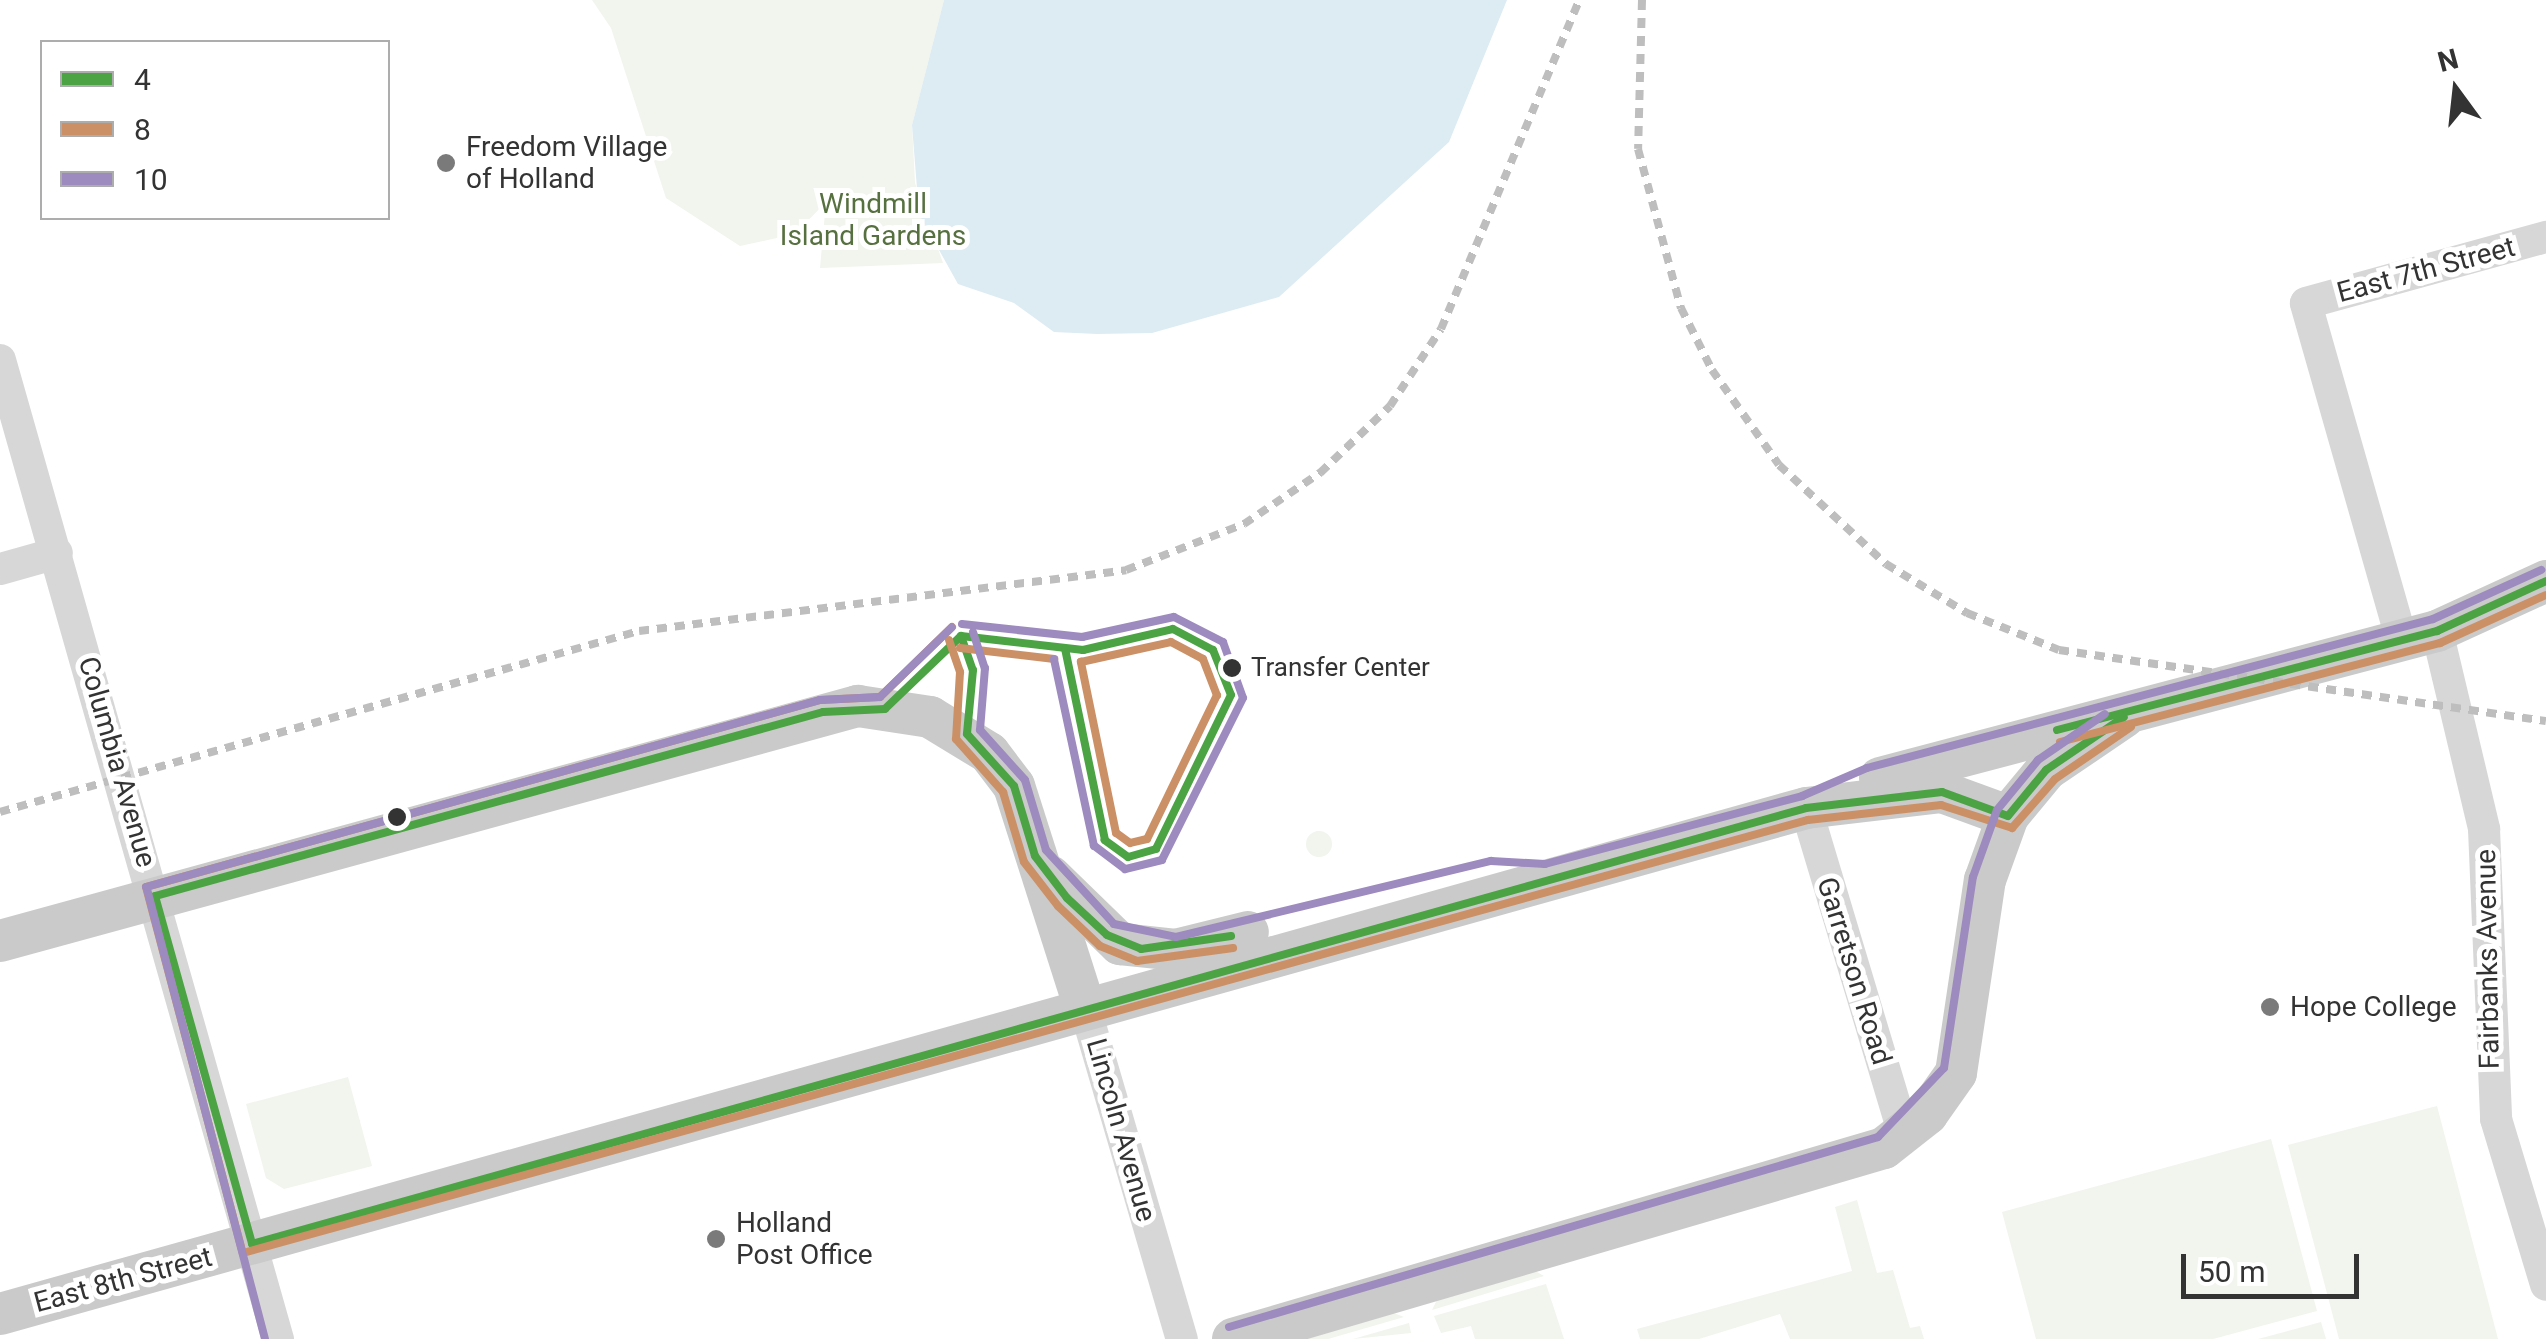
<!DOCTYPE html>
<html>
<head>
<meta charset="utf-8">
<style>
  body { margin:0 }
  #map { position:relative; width:2546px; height:1339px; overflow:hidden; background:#fff; font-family:Roboto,sans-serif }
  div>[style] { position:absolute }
  .green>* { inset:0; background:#f1f5ed }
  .round { border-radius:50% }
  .water>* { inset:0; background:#ddebf3 }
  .minor>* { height:32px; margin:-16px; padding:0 16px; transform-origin:16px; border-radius:16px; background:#d7d7d7 }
  .major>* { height:42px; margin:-21px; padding:0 21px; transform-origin:21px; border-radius:21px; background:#cacaca }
  .rail>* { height:8px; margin-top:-4px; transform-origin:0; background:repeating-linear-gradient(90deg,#bebebe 0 10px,transparent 0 18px) }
  .bus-1>* { height:8px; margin:-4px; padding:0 4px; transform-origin:4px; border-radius:4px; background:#4ca344 }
  .bus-2>* { height:8px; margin:-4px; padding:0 4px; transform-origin:4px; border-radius:4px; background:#cb9066 }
  .bus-3>* { height:8px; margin:-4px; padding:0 4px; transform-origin:4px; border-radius:4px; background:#9d8abe }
  .dots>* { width:28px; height:28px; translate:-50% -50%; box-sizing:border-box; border:5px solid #fff; border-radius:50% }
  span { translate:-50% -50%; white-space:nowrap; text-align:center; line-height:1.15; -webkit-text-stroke:10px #fff; paint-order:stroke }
  .bus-label { font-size:26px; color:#333 }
  .left { translate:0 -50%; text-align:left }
  .poi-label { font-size:28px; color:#333 }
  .park-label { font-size:28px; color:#56703f }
  .street-label { font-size:28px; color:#333 }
  .legend { position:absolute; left:40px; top:40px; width:350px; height:180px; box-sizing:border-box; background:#fff; border:2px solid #adadad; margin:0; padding:12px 18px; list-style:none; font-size:30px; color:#333 }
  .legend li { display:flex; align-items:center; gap:20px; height:50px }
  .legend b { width:50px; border:2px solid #adadad }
  .north { position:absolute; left:2406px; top:40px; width:100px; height:100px; -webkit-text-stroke:8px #fff; paint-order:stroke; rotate:345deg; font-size:28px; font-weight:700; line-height:40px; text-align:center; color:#333 }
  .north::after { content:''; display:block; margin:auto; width:35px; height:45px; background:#333; clip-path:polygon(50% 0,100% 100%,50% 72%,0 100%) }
  .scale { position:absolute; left:2181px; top:1254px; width:178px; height:45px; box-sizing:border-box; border:5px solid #333; border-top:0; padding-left:12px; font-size:30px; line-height:35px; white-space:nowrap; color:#333; -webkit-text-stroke:8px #fff; paint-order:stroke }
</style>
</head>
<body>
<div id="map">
  <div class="green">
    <div style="clip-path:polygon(592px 0,944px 0,912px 125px,915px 183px,943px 263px,820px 268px,826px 202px,795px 234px,740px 246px,666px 198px,611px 28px)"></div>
    <div class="round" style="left:1306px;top:831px;width:26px;height:26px"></div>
    <div style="clip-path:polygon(348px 1077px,372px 1166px,284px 1189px,266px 1178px,246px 1104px)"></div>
    <div style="clip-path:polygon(2437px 1106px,2498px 1339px,2339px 1339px,2288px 1145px)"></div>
    <div style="clip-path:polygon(2271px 1139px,2317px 1311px,2213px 1339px,2036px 1339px,2002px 1212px)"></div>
    <div style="clip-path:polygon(1857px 1200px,1877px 1273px,1893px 1270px,1910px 1328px,1920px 1326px,1924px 1339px,1790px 1339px,1780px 1314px,1699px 1339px,1640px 1339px,1637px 1329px,1852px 1271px,1835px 1207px)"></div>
    <div style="clip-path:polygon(1530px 1268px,1544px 1276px,1432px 1310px,1437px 1300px)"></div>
    <div style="clip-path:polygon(1546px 1284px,1564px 1339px,1475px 1339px,1471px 1326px,1441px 1333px,1434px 1316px)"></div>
    <div style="clip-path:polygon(1383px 1309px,1404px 1317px,1328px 1339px,1277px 1339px)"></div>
    <div style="clip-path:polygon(2321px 1322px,2326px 1339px,2258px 1339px)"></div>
    <div style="clip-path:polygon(1409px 1323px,1411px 1333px,1353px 1339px)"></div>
  </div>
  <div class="water">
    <div style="clip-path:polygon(944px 0,1507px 0,1449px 142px,1279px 297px,1152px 333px,1097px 334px,1054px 332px,1014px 303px,958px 284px,919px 214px,912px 125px)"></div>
  </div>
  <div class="minor">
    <div style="left:0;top:360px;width:1018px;rotate:74.15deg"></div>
    <div style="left:0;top:569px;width:59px;rotate:-15.7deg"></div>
    <div style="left:2437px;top:631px;width:204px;rotate:76.6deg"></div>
    <div style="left:2484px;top:829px;width:290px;rotate:87.6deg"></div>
    <div style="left:2496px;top:1119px;width:173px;rotate:73.2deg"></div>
    <div style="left:2402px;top:641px;width:351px;rotate:-105.9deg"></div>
    <div style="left:2306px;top:303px;width:249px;rotate:-15.4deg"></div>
    <div style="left:1806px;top:808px;width:340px;rotate:73.3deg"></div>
    <div style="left:1085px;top:1008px;width:345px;rotate:73.7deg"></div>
  </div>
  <div class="major">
    <div style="left:1880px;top:778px;width:576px;rotate:-14.78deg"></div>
    <div style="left:2437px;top:631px;width:120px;rotate:-24.6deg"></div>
    <div style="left:1050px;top:876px;width:98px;rotate:44.2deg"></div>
    <div style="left:1120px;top:944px;width:56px;rotate:6.1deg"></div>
    <div style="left:1176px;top:950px;width:74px;rotate:-14deg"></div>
    <div style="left:0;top:941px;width:890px;rotate:-15.32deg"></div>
    <div style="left:858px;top:706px;width:73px;rotate:8.7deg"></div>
    <div style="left:930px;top:717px;width:69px;rotate:31.4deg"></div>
    <div style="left:989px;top:753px;width:41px;rotate:52.9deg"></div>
    <div style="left:1014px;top:786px;width:233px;rotate:72.3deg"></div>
    <div style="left:0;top:1314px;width:1876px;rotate:-15.65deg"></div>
    <div style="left:1806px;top:808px;width:137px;rotate:-6.7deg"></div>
    <div style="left:1942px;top:792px;width:70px;rotate:20deg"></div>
    <div style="left:1233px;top:1339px;width:678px;rotate:-16.35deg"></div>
    <div style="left:1884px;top:1148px;width:55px;rotate:-38.3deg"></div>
    <div style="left:1927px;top:1114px;width:50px;rotate:-54.7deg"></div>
    <div style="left:1956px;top:1073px;width:195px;rotate:-81.5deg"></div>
    <div style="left:1985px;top:880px;width:68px;rotate:-70.2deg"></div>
    <div style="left:2008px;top:816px;width:60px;rotate:-50.4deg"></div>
    <div style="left:2046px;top:770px;width:94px;rotate:-34.2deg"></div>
  </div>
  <div class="rail">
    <div style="left:1642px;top:0;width:149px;rotate:91.5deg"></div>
    <div style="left:1638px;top:149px;width:165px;rotate:74.9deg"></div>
    <div style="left:1681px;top:308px;width:69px;rotate:63.4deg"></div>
    <div style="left:1712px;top:370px;width:116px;rotate:54.8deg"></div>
    <div style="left:1779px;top:465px;width:146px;rotate:42.8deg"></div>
    <div style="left:1886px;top:564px;width:95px;rotate:31.2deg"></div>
    <div style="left:1967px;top:613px;width:99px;rotate:21.9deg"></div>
    <div style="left:2059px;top:650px;width:492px;rotate:8.3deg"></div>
    <div style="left:0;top:812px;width:664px;rotate:-15.82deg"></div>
    <div style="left:639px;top:631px;width:491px;rotate:-7.1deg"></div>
    <div style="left:1126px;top:570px;width:127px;rotate:-21.3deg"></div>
    <div style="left:1244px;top:524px;width:92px;rotate:-33.9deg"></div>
    <div style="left:1320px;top:473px;width:97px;rotate:-43.7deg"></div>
    <div style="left:1390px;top:406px;width:92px;rotate:-56.5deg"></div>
    <div style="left:1441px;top:329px;width:357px;rotate:-67.2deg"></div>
  </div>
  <div class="bus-1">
    <div style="left:961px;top:636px;width:105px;rotate:136.2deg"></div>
    <div style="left:885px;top:709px;width:62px;rotate:177.2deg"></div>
    <div style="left:823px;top:712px;width:693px;rotate:164.6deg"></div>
    <div style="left:155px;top:896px;width:361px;rotate:74.4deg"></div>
    <div style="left:252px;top:1244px;width:1614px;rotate:-15.67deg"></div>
    <div style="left:1806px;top:808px;width:137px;rotate:-6.7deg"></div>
    <div style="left:1942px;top:792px;width:70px;rotate:20deg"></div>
    <div style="left:2008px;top:816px;width:60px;rotate:-50.4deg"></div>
    <div style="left:2046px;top:770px;width:94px;rotate:-34.2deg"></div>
    <div style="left:961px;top:636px;width:36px;rotate:71deg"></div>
    <div style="left:973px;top:670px;width:64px;rotate:95.4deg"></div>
    <div style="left:967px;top:734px;width:70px;rotate:47.9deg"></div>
    <div style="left:1014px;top:786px;width:73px;rotate:73.3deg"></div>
    <div style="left:1035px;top:856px;width:53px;rotate:52.7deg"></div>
    <div style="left:1067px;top:898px;width:54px;rotate:42.8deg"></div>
    <div style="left:1107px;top:935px;width:37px;rotate:22deg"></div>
    <div style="left:1141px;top:949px;width:91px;rotate:-8.2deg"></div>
    <div style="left:961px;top:636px;width:123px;rotate:6.5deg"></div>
    <div style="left:1083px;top:650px;width:92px;rotate:-13.1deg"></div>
    <div style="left:1173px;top:629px;width:45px;rotate:27.7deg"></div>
    <div style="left:1213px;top:650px;width:48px;rotate:68.2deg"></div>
    <div style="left:1231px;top:695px;width:171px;rotate:116deg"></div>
    <div style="left:1156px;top:849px;width:29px;rotate:164deg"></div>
    <div style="left:1128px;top:857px;width:29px;rotate:-144deg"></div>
    <div style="left:1105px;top:840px;width:195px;rotate:-101.8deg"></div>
    <div style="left:2057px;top:730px;width:393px;rotate:-14.6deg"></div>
    <div style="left:2437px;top:631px;width:120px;rotate:-24.6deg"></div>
  </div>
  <div class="bus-2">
    <div style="left:952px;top:627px;width:100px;rotate:135.8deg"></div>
    <div style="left:880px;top:697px;width:60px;rotate:177.1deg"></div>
    <div style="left:820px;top:700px;width:699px;rotate:164.49deg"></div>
    <div style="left:146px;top:887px;width:379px;rotate:75.2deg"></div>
    <div style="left:243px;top:1253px;width:1624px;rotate:-15.47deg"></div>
    <div style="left:1808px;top:820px;width:134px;rotate:-6.4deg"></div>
    <div style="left:1941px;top:805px;width:75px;rotate:17.9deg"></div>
    <div style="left:2012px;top:828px;width:65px;rotate:-48.7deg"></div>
    <div style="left:2055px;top:779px;width:92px;rotate:-34.4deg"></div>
    <div style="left:949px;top:640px;width:34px;rotate:71deg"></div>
    <div style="left:960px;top:672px;width:67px;rotate:93.4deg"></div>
    <div style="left:956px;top:739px;width:71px;rotate:48.4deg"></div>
    <div style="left:1003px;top:792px;width:73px;rotate:73.3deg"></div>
    <div style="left:1024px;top:862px;width:56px;rotate:52.3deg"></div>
    <div style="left:1058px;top:906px;width:58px;rotate:43.6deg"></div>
    <div style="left:1100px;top:946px;width:40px;rotate:22deg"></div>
    <div style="left:1137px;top:961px;width:97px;rotate:-7.7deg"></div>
    <div style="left:1171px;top:642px;width:36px;rotate:28deg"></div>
    <div style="left:1203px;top:659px;width:39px;rotate:69deg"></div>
    <div style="left:1217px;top:695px;width:160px;rotate:115.9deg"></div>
    <div style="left:1147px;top:839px;width:17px;rotate:167deg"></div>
    <div style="left:1130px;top:843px;width:17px;rotate:-144deg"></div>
    <div style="left:1116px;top:833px;width:175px;rotate:-101.6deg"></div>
    <div style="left:1081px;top:662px;width:92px;rotate:-12.5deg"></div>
    <div style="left:960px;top:648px;width:95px;rotate:6.7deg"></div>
    <div style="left:2060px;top:742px;width:393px;rotate:-14.6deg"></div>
    <div style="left:2440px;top:643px;width:116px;rotate:-24.4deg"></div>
  </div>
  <div class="bus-3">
    <div style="left:962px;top:624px;width:121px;rotate:6.2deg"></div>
    <div style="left:1082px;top:637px;width:94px;rotate:-12.3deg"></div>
    <div style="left:1174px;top:617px;width:55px;rotate:27deg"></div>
    <div style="left:1223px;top:642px;width:59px;rotate:70.3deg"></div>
    <div style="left:1243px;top:698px;width:181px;rotate:116.6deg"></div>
    <div style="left:1162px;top:860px;width:38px;rotate:166deg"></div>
    <div style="left:1125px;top:869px;width:39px;rotate:-143deg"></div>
    <div style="left:1094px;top:846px;width:191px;rotate:-102.1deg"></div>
    <div style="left:973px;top:632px;width:38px;rotate:72deg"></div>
    <div style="left:985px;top:668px;width:62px;rotate:94.6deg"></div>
    <div style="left:980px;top:730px;width:67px;rotate:48deg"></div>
    <div style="left:1025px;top:780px;width:73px;rotate:73.3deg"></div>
    <div style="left:1046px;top:850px;width:100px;rotate:47.4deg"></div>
    <div style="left:1114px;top:924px;width:63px;rotate:11.8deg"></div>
    <div style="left:1176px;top:937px;width:324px;rotate:-13.6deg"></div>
    <div style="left:1491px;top:861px;width:54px;rotate:3.2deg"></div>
    <div style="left:1545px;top:864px;width:266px;rotate:-14.8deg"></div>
    <div style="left:1802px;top:796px;width:71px;rotate:-23.3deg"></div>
    <div style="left:1867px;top:768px;width:585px;rotate:-14.75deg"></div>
    <div style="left:2433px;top:619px;width:119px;rotate:-24.4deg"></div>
    <div style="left:1229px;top:1327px;width:676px;rotate:-16.32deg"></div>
    <div style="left:1878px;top:1137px;width:95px;rotate:-46.3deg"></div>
    <div style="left:1944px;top:1068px;width:193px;rotate:-81.4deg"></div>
    <div style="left:1973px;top:877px;width:71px;rotate:-70.3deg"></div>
    <div style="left:1997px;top:810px;width:65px;rotate:-50.6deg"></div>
    <div style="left:2038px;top:760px;width:81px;rotate:-34.5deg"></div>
    <div style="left:265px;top:1339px;width:467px;rotate:-104.7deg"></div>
    <div style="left:146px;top:887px;width:699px;rotate:-15.51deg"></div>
    <div style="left:820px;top:700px;width:60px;rotate:-2.9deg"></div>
    <div style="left:880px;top:697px;width:100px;rotate:-44.2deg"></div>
  </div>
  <div class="dots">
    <div style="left:446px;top:163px;background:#7a7a7a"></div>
    <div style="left:1232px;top:668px;background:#333"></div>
    <div style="left:397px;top:817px;background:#333"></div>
    <div style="left:2270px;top:1007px;background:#7a7a7a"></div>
    <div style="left:716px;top:1239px;background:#7a7a7a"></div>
  </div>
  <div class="bus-label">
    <span class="left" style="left:1251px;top:668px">Transfer Center</span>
  </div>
  <div class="poi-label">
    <span class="left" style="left:466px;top:163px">Freedom Village<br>of Holland</span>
    <span class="left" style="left:2290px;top:1007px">Hope College</span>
    <span class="left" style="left:736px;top:1239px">Holland<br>Post Office</span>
  </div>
  <div class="park-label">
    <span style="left:873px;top:220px">Windmill<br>Island Gardens</span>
  </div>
  <div class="street-label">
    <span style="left:2426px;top:270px;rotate:-15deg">East 7th Street</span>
    <span style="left:117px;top:762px;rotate:74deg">Columbia Avenue</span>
    <span style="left:2488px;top:959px;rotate:-91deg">Fairbanks Avenue</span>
    <span style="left:1854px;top:971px;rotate:73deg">Garretson Road</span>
    <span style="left:1121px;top:1130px;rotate:74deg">Lincoln Avenue</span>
    <span style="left:123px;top:1280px;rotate:-15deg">East 8th Street</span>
  </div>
  <ul class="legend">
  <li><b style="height:12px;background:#4ca344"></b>4</li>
  <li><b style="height:12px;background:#cb9066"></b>8</li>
  <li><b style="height:12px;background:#9d8abe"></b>10</li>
  </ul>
  <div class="north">N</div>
  <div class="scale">50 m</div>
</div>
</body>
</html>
